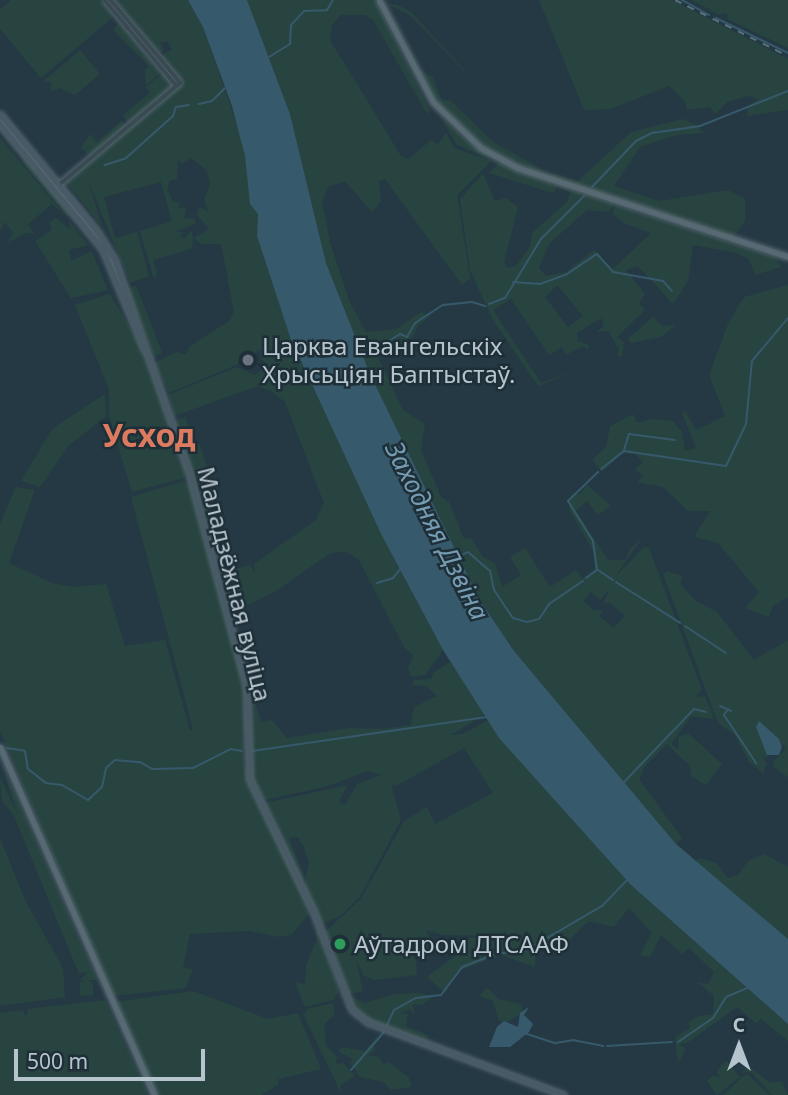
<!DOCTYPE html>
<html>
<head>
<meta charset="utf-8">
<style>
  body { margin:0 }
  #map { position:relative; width:788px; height:1095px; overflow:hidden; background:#253944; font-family:"Noto Sans",sans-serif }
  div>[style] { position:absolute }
  .green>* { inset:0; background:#274441; transform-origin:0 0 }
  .water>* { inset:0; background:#37596c }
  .stream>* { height:2px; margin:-1px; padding:0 1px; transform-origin:1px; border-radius:1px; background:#37596c }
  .roads { filter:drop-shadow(0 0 2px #576770) drop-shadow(0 0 2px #576770) }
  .tertiary>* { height:3.5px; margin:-1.75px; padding:0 1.75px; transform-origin:1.75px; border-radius:1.75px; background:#394a53 }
  .secondary>* { height:4.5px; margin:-2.25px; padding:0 2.25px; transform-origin:2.25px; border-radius:2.25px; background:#475a66 }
  .primary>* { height:5px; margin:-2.5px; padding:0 2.5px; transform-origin:2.5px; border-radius:2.5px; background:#576973 }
  .rail>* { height:2px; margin-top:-1px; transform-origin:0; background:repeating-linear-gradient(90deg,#5b6f7a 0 7px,transparent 0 14px) }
  .dots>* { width:19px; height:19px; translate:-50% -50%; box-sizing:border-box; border:4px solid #1e2f38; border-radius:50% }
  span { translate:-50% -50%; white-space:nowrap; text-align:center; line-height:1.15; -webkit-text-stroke:5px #1e2f38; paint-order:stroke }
  .poi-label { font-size:24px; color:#b6c4cd }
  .left { translate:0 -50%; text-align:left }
  .street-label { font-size:24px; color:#b6c4cd }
  .water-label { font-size:26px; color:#759cb2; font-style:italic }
  .district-label { font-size:32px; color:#dd7b61; font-weight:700 }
  .north { position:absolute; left:704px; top:1011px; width:70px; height:70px; -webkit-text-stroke:5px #1e2f38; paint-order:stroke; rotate:0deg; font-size:19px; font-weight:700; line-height:28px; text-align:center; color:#b6c4cd }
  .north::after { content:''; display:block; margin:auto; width:24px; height:32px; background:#b6c4cd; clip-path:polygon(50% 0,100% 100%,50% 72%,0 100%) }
  .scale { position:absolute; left:14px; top:1049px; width:191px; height:32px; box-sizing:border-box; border:4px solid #b6c4cd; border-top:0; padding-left:9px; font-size:21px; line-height:24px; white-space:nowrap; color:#b6c4cd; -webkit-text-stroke:5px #1e2f38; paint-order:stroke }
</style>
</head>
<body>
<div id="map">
  <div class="green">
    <div style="clip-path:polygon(11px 0,99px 0,113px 17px,41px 78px,0 29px,0 9px)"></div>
    <div style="clip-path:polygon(115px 0,188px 0,201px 21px,240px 133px,258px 214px,257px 236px,290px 337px,381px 534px,443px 650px,425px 675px,411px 677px,408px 667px,414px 656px,404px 647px,359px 560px,345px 551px,329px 554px,276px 591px,230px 614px,221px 573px,250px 565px,255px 573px,254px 564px,316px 520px,324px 503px,285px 402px,271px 391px,258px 386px,174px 416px,168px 395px,237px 367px,255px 375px,269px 364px,260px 359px,261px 349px,236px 365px,169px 393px,154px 363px,177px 352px,186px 355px,189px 347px,229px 321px,234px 312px,221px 244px,201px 244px,194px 238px,209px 229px,196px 214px,199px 207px,208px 211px,204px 199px,210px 185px,207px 171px,191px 158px,181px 164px,178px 158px,177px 179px,170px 180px,167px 189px,173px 201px,180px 203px,178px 208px,186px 207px,184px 218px,195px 219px,195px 224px,177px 231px,184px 233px,180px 236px,184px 239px,192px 230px,193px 242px,191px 249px,153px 260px,157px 275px,153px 276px,140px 231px,172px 221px,161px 182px,104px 197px,115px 238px,137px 232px,149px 276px,130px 283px,88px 180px,102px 226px,66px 182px,183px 82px,162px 56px,172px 49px,167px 41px,160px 43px,164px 50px,160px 53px)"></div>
    <div style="clip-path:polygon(evenodd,247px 0,375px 0,430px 111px,427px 114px,373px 20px,365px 15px,341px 15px,332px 25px,330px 40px,401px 156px,409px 159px,431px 140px,438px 144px,446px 133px,454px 148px,491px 161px,457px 195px,470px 278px,462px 285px,385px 179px,379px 181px,381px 201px,372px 212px,345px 181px,328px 187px,322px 201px,330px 242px,349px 300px,366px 332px,396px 329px,421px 312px,431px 316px,418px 325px,413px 337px,387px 352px,379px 346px,374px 349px,403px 410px,425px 424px,421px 450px,441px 497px,449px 502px,464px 539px,471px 538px,483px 557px,495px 563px,502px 587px,521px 575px,510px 557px,525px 548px,550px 587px,576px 570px,582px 578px,595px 569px,593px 551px,569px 509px,571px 495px,580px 494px,587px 485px,611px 506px,598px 515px,587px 501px,576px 511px,608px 560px,626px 560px,629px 550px,643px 537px,615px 577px,644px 547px,649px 548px,702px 690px,695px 697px,705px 696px,714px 719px,691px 716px,671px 744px,678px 750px,679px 736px,689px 734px,722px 764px,706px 785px,691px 776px,690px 766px,667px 744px,645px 766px,639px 779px,682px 838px,676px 844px,514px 651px,472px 588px,370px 374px,326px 263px,290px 114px,247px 0,609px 590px,604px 603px,610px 603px,625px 616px,614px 628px,599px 616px,603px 610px,594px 610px,583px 601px,591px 592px,600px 600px,609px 590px)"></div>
    <div style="clip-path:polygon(539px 0,672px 0,788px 59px,788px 110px,747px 116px,748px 106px,759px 99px,748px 96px,727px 102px,715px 114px,710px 107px,687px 110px,684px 100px,669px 86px,611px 109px,584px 110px)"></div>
    <div style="clip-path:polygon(692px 0,788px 0,788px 48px,728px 19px,727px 13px,719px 15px)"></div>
    <div style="clip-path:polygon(385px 3px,398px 5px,411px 12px,488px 96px,410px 15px)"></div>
    <div style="clip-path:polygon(119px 23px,161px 73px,146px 85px,145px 70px,149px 66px,113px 30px)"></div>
    <div style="clip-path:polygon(80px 50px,100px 74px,75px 95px,59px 88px,51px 92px,51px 83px,44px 81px)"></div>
    <div style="clip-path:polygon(416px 67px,433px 77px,441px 99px,451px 101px,492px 141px,547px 172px,578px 181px,631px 132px,683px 119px,694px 124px,705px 133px,676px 135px,640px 147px,614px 186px,659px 201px,728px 190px,745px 199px,745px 221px,734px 236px,518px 166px,481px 146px,435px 100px)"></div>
    <div style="clip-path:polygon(164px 72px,173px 87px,128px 123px,123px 115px,150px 93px,146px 87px)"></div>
    <div style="clip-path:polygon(440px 116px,467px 141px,491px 159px,457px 145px)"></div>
    <div style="clip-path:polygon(122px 120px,126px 127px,90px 157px,81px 147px,90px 134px,97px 142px)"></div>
    <div style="clip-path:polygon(0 138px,67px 218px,52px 204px,28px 224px,34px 234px,25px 233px,7px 243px,13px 233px,5px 222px,0 231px)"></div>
    <div style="clip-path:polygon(21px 154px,71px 212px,68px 217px,23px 163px)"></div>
    <div style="clip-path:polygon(evenodd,499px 163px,614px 204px,609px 212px,587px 210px,549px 244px,539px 268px,546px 276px,566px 272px,594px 250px,613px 269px,651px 233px,624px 223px,613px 214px,615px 205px,775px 257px,781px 267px,755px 275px,749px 259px,737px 253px,693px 245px,688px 281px,673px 304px,638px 266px,626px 270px,645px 294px,639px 303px,645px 310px,617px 337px,624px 342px,622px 357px,617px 356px,619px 349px,608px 331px,596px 332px,604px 326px,601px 318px,577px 333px,578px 341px,589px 345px,588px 350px,583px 346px,566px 355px,562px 347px,549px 355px,511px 299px,493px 310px,541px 383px,586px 367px,538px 386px,493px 320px,470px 270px,460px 199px,483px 174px,495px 201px,506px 198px,518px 207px,504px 262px,507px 268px,516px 266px,530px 247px,532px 233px,567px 202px,571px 192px,558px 187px,553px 193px,489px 173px,499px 163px,557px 285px,583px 316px,568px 327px,545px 297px,557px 285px)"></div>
    <div style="clip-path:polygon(56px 218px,70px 230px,69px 221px,88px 245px,69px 250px,71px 261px,92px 251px,108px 290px,71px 298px,35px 241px,52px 230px,49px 223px)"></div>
    <div style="left:136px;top:285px;width:73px;height:9px;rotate:69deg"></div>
    <div style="clip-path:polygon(788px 285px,788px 597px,773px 606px,769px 617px,745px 608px,759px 592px,718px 543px,694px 537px,710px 511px,688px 511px,663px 487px,637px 482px,644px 476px,635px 470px,643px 462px,635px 454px,623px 453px,602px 472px,592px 460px,606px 447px,610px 426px,633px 414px,637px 423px,652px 419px,673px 421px,682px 432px,685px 451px,696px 448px,682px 413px,685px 411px,696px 430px,725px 416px,709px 375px,728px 324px,744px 297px)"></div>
    <div style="clip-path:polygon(110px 294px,148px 358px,186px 472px,184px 478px,132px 492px,109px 416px,109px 389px,75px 305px)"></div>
    <div style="clip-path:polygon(653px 317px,662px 326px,676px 325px,661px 337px,631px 343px,628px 339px)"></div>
    <div style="clip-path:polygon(105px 394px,106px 416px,68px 446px,40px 487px,21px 481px,53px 428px)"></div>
    <div style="clip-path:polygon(185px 417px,195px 441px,189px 441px,199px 444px,216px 491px,212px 493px,234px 567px,218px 566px,175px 421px)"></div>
    <div style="clip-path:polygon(184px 481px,192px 487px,248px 698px,244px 764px,248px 780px,308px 903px,309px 914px,291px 935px,279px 937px,249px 931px,190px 934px,183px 968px,193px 969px,186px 988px,113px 996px,0 731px,0 524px,16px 487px,35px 490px,9px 563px,52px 583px,73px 587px,106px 584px,125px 646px,165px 640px,190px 731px,193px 729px,131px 497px)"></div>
    <div style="clip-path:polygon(667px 571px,683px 576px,680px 584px,696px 601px,717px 612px,754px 660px,788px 640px,788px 777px,774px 767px,773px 761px,786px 749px,778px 739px,756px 727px,769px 755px,765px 758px,759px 750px,767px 764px,763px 773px,749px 762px,735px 735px,718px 723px,663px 574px)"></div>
    <div style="clip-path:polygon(450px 662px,485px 714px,451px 735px,463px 734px,488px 720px,631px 885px,788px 1024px,788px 1041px,761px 1019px,756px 1023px,737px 1007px,687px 1043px,679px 1044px,686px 1049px,678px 1063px,675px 1037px,690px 1028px,688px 1023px,698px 1016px,713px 1014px,714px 996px,697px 982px,708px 984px,714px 972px,689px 948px,682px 954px,661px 935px,650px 957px,640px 955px,652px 933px,629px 908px,614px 927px,588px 921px,562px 948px,536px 946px,535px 967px,501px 955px,474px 965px,457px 972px,445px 993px,427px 977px,455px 956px,467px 938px,500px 938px,507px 931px,498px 936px,443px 935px,426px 930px,431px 939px,423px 959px,418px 950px,411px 954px,416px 959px,417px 975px,375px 980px,364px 976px,356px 960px,363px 991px,349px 994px,326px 931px,361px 899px,404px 821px,427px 807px,435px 824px,493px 793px,464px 748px,396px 786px,391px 784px,401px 820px,359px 898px,340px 916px,323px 924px,304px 887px,309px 862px,304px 847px,298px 837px,289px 838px,304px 876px,302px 882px,265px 803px,348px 785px,339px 802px,345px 805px,357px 784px,381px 775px,367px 771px,328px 786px,265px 800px,252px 778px,251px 688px,261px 722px,272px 720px,287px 738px,348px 728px,382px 729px,411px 725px,414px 707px,437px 696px,426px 686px,413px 685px,413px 680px,431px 679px,433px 673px)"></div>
    <div style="clip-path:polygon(0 760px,97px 980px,87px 980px,93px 983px,93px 995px,80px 996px,80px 982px,87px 981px,80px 980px,88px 972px,79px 974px,14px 816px,2px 801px,0 778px,17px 813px)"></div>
    <div style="clip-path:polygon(0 839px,26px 902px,63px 968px,65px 997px,0 1006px)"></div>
    <div style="clip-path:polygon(764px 854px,788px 867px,788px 939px,693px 862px,700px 858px,716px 863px,728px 878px,738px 875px,748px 861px)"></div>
    <div style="clip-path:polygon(315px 931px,319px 933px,322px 939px,339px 991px,333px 1000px,305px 1007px,295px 982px,305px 984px,306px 965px,317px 940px)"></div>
    <div style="clip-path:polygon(487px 988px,499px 999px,521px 1004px,523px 1012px,507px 1022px,499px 1021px,493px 1001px,479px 996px)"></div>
    <div style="clip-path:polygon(193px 991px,268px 1019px,298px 1013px,321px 1069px,278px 1079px,279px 1084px,262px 1095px,156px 1095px,115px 1002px)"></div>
    <div style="clip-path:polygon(419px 993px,433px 996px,422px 1005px,413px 1004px,414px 1016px,410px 1009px,400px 1013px,408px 1014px,406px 1026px,428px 1035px,427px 1041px,365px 1018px,350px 1000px,353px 997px,364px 1003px,395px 994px)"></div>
    <div style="clip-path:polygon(105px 1000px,148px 1095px,0 1095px,0 1013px,23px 1010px,26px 1018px,28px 1009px)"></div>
    <div style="clip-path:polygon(333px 1003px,335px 1014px,324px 1024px,326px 1045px,337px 1057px,336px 1064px,343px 1063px,355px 1076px,340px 1086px,342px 1095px,304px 1016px,307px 1009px)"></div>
    <div style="clip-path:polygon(382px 1030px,374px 1042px,375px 1050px,368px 1055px,379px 1057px,383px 1064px,389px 1062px,409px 1078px,412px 1087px,391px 1090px,383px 1082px,360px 1077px,350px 1063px,352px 1059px,338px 1051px,342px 1047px,365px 1051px)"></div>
    <div style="clip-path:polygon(726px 1060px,740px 1077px,717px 1095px,707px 1081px,713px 1075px,721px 1078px,716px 1072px)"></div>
    <div style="clip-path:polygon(749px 1066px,770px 1083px,782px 1081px,788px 1095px,772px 1095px,751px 1072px,741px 1073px)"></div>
    <div style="clip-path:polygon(747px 1074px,770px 1095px,723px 1095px,743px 1076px)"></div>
  </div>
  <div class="water">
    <div style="clip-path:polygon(188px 0,247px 0,290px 114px,326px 263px,370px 374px,479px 599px,514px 651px,676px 844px,788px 939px,788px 1024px,631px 885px,499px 738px,443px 650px,381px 534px,290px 337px,257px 236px,258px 214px,250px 204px,245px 156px,232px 106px,203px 27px)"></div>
    <div style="clip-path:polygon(759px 721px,779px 739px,782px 747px,779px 755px,767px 755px,756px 727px)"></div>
    <div style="clip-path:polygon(529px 1007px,524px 1015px,533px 1024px,529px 1032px,510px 1047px,489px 1047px,497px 1027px,504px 1021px,518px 1027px,520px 1013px)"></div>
  </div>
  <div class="stream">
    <div style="left:682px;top:0;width:31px;rotate:29deg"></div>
    <div style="left:716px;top:18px;width:80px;rotate:25.9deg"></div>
    <div style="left:269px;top:57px;width:25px;rotate:-32deg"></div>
    <div style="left:290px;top:44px;width:19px;rotate:-87deg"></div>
    <div style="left:291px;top:25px;width:19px;rotate:-47deg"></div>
    <div style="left:304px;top:11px;width:23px;rotate:-2deg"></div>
    <div style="left:327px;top:10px;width:12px;rotate:-59deg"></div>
    <div style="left:199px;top:104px;width:13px;rotate:-13deg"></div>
    <div style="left:212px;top:101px;width:18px;rotate:-45deg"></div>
    <div style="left:105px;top:165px;width:22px;rotate:-18deg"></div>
    <div style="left:126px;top:158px;width:63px;rotate:-41.8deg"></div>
    <div style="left:173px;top:116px;width:9px;rotate:-72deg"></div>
    <div style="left:176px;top:107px;width:13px;rotate:-9deg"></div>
    <div style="left:592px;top:187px;width:64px;rotate:-46.3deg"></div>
    <div style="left:636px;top:141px;width:18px;rotate:-27deg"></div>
    <div style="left:652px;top:133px;width:49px;rotate:-8.3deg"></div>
    <div style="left:700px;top:126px;width:95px;rotate:-21.7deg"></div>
    <div style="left:513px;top:282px;width:27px;rotate:4deg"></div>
    <div style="left:540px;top:284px;width:29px;rotate:-20deg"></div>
    <div style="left:567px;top:274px;width:36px;rotate:-34deg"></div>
    <div style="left:597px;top:254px;width:24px;rotate:48deg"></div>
    <div style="left:613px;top:272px;width:51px;rotate:10.2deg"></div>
    <div style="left:663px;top:281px;width:13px;rotate:48deg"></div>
    <div style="left:489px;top:304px;width:17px;rotate:-21deg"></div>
    <div style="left:505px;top:298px;width:69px;rotate:-58.6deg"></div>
    <div style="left:541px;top:239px;width:61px;rotate:-45deg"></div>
    <div style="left:357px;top:347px;width:29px;rotate:-8deg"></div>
    <div style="left:386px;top:343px;width:17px;rotate:-33deg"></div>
    <div style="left:400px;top:334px;width:8px;rotate:23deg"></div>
    <div style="left:407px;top:337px;width:16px;rotate:-60deg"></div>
    <div style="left:415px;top:323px;width:33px;rotate:-33deg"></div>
    <div style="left:443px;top:305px;width:29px;rotate:-6deg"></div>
    <div style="left:472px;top:302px;width:14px;rotate:17deg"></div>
    <div style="left:624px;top:450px;width:17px;rotate:-73deg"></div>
    <div style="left:629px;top:434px;width:46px;rotate:7.4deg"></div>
    <div style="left:601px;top:469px;width:29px;rotate:-38deg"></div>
    <div style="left:624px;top:451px;width:103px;rotate:8.4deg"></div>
    <div style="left:726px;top:466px;width:47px;rotate:-64.5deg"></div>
    <div style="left:746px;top:424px;width:63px;rotate:-84.6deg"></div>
    <div style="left:752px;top:361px;width:56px;rotate:-50.1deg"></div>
    <div style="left:456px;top:558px;width:13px;rotate:-27deg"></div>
    <div style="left:468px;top:552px;width:29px;rotate:41deg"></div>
    <div style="left:490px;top:571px;width:19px;rotate:78deg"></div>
    <div style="left:494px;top:590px;width:34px;rotate:56deg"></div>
    <div style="left:513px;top:618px;width:15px;rotate:16deg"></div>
    <div style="left:527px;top:622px;width:12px;rotate:-14deg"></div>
    <div style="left:539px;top:619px;width:18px;rotate:-56deg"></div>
    <div style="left:549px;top:604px;width:41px;rotate:-34.1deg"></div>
    <div style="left:597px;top:570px;width:29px;rotate:-98deg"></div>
    <div style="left:593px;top:541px;width:47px;rotate:-122deg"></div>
    <div style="left:568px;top:501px;width:42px;rotate:-44deg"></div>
    <div style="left:598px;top:570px;width:18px;rotate:34deg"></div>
    <div style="left:586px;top:578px;width:14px;rotate:-36deg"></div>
    <div style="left:616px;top:582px;width:76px;rotate:32.6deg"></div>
    <div style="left:377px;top:583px;width:17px;rotate:-17deg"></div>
    <div style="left:393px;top:578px;width:13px;rotate:-51deg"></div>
    <div style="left:685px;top:626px;width:49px;rotate:33.4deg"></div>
    <div style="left:720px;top:706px;width:12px;rotate:24deg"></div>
    <div style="left:728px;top:709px;width:7px;rotate:124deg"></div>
    <div style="left:724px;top:715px;width:58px;rotate:56.3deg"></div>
    <div style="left:7px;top:748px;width:18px;rotate:9deg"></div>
    <div style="left:25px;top:751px;width:18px;rotate:81deg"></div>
    <div style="left:28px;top:769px;width:23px;rotate:38deg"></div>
    <div style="left:46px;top:783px;width:16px;rotate:7deg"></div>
    <div style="left:62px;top:785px;width:30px;rotate:30deg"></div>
    <div style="left:88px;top:800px;width:19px;rotate:-43deg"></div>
    <div style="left:102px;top:787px;width:19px;rotate:-78deg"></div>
    <div style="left:106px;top:768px;width:12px;rotate:-42deg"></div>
    <div style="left:115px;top:760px;width:25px;rotate:5deg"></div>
    <div style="left:140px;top:762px;width:14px;rotate:30deg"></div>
    <div style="left:152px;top:769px;width:41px;rotate:-1.4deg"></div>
    <div style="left:193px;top:768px;width:42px;rotate:-26.6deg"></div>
    <div style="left:231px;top:749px;width:11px;rotate:10deg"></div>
    <div style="left:253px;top:751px;width:236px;rotate:-8.3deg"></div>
    <div style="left:624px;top:782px;width:101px;rotate:-46.2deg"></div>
    <div style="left:694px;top:709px;width:12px;rotate:14deg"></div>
    <div style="left:387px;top:1025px;width:17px;rotate:-65deg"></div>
    <div style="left:394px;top:1010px;width:25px;rotate:-29deg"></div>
    <div style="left:416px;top:998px;width:25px;rotate:-7deg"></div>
    <div style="left:441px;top:995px;width:35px;rotate:-53deg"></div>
    <div style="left:462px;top:967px;width:39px;rotate:-21deg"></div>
    <div style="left:498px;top:953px;width:25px;rotate:-2deg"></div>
    <div style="left:523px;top:952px;width:91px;rotate:-30.2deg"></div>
    <div style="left:602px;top:906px;width:36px;rotate:-46deg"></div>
    <div style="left:524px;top:1033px;width:33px;rotate:18deg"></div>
    <div style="left:555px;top:1043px;width:18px;rotate:-9deg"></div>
    <div style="left:573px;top:1040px;width:31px;rotate:11deg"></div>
    <div style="left:678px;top:1042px;width:42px;rotate:-34.4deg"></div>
    <div style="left:713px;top:1018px;width:25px;rotate:-58deg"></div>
    <div style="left:726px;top:997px;width:26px;rotate:-23deg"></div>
    <div style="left:607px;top:1046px;width:65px;rotate:-3.5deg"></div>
    <div style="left:351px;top:1070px;width:50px;rotate:-49deg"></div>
  </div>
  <div class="roads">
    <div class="tertiary">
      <div style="left:105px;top:0;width:112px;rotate:50.1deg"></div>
      <div style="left:59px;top:185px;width:158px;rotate:-40.1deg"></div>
      <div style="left:180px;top:83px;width:109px;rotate:-130.1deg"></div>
    </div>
    <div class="secondary">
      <div style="left:0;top:114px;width:152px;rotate:50.3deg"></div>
      <div style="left:97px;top:231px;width:34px;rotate:58deg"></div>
      <div style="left:115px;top:260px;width:224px;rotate:70.7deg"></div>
      <div style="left:189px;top:471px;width:223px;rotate:74.9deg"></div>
      <div style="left:247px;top:686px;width:93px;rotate:88.2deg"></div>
      <div style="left:250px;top:779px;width:148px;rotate:64.3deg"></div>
      <div style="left:314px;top:912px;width:104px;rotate:68.6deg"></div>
      <div style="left:352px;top:1009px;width:21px;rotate:39deg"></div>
      <div style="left:368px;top:1022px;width:209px;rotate:20.4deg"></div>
      <div style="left:0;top:124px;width:162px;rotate:50.5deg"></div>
      <div style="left:103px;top:249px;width:109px;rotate:67.4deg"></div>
    </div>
    <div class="primary">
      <div style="left:379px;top:0;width:115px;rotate:62.1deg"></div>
      <div style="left:433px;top:102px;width:66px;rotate:43.8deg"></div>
      <div style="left:481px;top:148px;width:42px;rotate:28.4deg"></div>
      <div style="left:518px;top:168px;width:284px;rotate:18.2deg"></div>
      <div style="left:0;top:747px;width:381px;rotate:66.1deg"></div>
    </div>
  </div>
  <div class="rail">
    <div style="left:675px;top:0;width:126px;rotate:26.4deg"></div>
  </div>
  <div class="dots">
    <div style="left:248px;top:360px;background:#6b7280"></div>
    <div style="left:340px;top:944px;background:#2e9e5b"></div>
  </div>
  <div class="poi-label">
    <span class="left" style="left:262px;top:360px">Царква Евангельскіх<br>Хрысьціян Баптыстаў.</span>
    <span class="left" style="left:354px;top:944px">Аўтадром ДТСААФ</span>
  </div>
  <div class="street-label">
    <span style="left:235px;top:584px;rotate:76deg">Маладзёжная вуліца</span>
  </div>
  <div class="water-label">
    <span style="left:437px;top:531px;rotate:63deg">Заходняя Дзвіна</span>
  </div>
  <div class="district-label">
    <span style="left:149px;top:435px">Усход</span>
  </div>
  <div class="north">С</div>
  <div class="scale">500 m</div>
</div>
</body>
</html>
